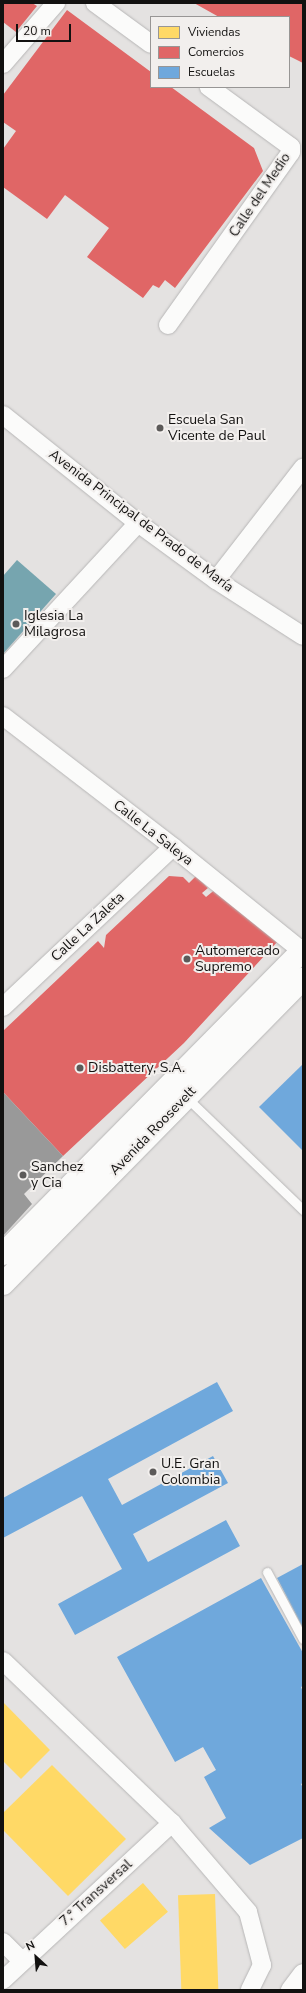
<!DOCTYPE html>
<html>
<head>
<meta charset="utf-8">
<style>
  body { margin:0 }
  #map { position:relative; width:306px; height:1993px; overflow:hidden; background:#e4e2e1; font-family:"Nunito Sans",sans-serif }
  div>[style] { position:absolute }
  .homes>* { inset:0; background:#ffd966; transform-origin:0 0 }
  .shops>* { inset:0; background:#e06666 }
  .schools>* { inset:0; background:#6fa8dc }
  .public>* { inset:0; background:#76a5af }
  .industry>* { inset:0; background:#999 }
  .roads { filter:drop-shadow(0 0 1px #b7b6b6) drop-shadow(0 0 1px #b7b6b6) }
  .service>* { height:9px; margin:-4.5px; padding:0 4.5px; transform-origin:4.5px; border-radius:4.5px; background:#fbfbfa }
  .minor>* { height:18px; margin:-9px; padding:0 9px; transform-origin:9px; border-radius:9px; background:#fbfbfa }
  .tertiary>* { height:22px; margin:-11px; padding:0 11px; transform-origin:11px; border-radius:11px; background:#fbfbfa }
  .dots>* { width:11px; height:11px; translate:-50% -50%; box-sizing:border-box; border:2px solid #f2efed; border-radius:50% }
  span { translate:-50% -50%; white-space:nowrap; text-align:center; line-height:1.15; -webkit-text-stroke:4px #f2efed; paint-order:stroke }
  .street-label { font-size:14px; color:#121110 }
  .poi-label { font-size:14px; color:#121110 }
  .left { translate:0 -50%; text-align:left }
  .frame { position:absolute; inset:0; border:4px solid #121110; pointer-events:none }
  .legend { position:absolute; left:150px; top:16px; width:140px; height:72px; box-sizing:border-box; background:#f2efed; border:1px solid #989695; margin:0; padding:5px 7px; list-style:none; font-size:12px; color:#121110 }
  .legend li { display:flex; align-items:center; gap:8px; height:20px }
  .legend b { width:20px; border:1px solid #989695 }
  .north { position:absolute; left:16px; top:1937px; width:40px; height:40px; -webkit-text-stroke:3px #f2efed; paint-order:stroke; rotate:334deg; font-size:11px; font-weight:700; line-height:16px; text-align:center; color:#121110 }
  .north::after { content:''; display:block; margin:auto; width:14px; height:18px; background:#121110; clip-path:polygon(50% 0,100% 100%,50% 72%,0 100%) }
  .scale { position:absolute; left:16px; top:24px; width:55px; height:18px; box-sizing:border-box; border:2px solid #121110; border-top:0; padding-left:5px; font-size:12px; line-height:14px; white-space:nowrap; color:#121110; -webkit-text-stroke:3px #f2efed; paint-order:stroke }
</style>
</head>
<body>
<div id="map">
  <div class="homes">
    <div style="clip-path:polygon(3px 1702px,50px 1750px,21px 1779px,3px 1761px)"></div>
    <div style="clip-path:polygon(52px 1765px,126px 1839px,68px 1896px,3px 1830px,3px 1813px)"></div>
    <div style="left:143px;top:1883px;width:38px;height:57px;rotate:49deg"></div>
    <div style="left:215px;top:1894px;width:96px;height:37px;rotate:88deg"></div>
  </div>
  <div class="shops">
    <div style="clip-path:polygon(3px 3px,32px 3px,37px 6px,16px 32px,3px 22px)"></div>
    <div style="clip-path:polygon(194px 3px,303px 3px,303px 63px,289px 56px,289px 17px,219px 17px)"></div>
    <div style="clip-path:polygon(67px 10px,151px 72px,151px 87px,171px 87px,254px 148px,263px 171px,175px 288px,165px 280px,159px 288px,153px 285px,143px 298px,87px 257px,109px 228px,65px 195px,47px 219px,3px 187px,3px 149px,16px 131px,3px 122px,3px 95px)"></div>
    <div style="clip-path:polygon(169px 876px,183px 877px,189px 883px,196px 876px,208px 888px,202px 893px,206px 897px,217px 888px,279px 940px,184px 1043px,63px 1156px,3px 1092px,3px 1031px,98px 941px,104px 948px,106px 935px)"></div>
  </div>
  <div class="schools">
    <div style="clip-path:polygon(303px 1064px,303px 1151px,259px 1107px)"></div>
    <div style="clip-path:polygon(217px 1382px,233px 1411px,108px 1479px,122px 1505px,213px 1456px,228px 1483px,133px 1534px,148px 1562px,226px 1520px,240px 1546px,75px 1635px,58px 1604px,122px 1569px,82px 1496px,3px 1538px,3px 1498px)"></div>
    <div style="clip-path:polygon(303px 1564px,303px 1628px,277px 1578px)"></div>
    <div style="clip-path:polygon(261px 1578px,303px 1653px,303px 1686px,301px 1687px,303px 1692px,303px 1783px,301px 1784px,303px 1788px,303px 1838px,250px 1865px,209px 1828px,226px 1818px,204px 1777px,216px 1770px,203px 1747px,175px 1762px,117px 1657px)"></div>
  </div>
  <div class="public">
    <div style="clip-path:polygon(17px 560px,56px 594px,3px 654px,3px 576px)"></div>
  </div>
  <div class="industry">
    <div style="clip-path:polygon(3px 1092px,63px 1156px,24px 1194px,32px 1204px,3px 1236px)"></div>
  </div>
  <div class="roads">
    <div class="service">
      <div style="left:186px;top:1097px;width:163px;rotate:44deg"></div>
      <div style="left:267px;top:1572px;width:76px;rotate:61.8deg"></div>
    </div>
    <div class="minor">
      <div style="left:95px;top:3px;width:69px;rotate:36.2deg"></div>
      <div style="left:3px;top:64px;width:81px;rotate:-49deg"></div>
      <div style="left:168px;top:325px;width:212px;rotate:-54.6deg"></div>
      <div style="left:291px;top:152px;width:5px;rotate:-90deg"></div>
      <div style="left:291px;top:147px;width:102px;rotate:-143.8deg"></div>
      <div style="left:3px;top:415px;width:173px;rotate:38.7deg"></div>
      <div style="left:138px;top:523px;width:97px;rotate:36.2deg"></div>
      <div style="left:216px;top:580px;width:103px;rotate:32.8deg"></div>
      <div style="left:216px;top:580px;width:142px;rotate:-52.2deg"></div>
      <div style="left:3px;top:669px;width:199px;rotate:-47.2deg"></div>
      <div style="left:3px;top:716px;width:215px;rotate:37.6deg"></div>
      <div style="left:173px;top:847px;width:167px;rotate:38.9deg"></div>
      <div style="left:3px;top:1007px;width:233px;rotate:-43.3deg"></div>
      <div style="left:3px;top:1661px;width:234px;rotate:43.8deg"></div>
      <div style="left:172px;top:1823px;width:117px;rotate:49.5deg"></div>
      <div style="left:248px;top:1912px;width:55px;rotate:75.2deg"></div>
      <div style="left:262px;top:1965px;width:28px;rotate:116deg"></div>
      <div style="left:3px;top:1942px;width:27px;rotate:45deg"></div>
      <div style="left:3px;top:1980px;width:231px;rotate:-42.9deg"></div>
      <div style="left:290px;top:1990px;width:21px;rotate:-53deg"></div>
    </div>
    <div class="tertiary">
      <div style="left:3px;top:1254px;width:427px;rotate:-45.4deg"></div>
      <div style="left:3px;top:1284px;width:428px;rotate:-45.5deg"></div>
    </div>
  </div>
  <div class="dots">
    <div style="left:160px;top:428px;background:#5c5a59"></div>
    <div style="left:16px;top:624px;background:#5c5a59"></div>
    <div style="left:187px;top:959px;background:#5c5a59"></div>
    <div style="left:80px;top:1068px;background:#5c5a59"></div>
    <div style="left:23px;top:1175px;background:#5c5a59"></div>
    <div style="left:153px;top:1472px;background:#5c5a59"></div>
  </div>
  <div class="street-label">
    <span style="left:260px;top:195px;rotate:-56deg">Calle del Medio</span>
    <span style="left:141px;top:521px;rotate:37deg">Avenida Principal de Prado de María</span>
    <span style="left:153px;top:833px;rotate:38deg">Calle La Saleya</span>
    <span style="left:88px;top:927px;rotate:-43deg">Calle La Zaleta</span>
    <span style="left:153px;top:1131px;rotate:-46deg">Avenida Roosevelt</span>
    <span style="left:96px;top:1893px;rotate:-42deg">7.° Transversal</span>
  </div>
  <div class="poi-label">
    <span class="left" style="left:168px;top:428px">Escuela San<br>Vicente de Paul</span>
    <span class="left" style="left:24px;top:624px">Iglesia La<br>Milagrosa</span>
    <span class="left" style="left:195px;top:959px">Automercado<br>Supremo</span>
    <span class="left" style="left:88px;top:1068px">Disbattery, S.A.</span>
    <span class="left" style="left:31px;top:1175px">Sanchez<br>y Cia</span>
    <span class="left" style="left:161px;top:1472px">U.E. Gran<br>Colombia</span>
  </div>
  <div class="frame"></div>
  <ul class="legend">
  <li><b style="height:11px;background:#ffd966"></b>Viviendas</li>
  <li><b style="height:11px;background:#e06666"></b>Comercios</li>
  <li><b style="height:11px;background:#6fa8dc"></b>Escuelas</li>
  </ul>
  <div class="north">N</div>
  <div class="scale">20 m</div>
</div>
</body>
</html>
